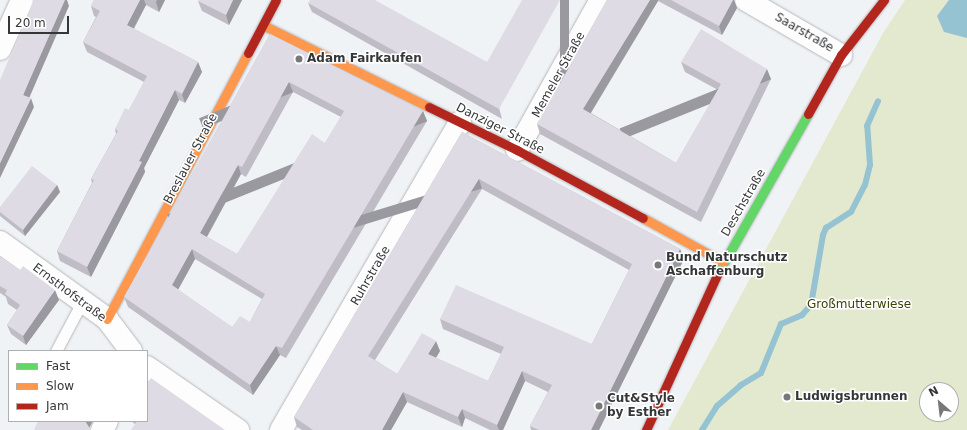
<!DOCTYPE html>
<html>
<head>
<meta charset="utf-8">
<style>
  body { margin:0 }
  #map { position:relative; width:967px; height:430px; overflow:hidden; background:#f0f3f6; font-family:"DejaVu Sans",sans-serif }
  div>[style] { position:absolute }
  .green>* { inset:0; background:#e3e9ce }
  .water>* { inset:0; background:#96c3d2 }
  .stream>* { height:6px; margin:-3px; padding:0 3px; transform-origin:3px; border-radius:3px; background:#96c3d2 }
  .roads { filter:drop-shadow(0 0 1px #b5b7ba) drop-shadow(0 0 1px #b5b7ba) }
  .lane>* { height:11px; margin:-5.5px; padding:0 5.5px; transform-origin:5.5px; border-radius:5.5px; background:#fdfdfe }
  .street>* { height:22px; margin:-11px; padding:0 11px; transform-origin:11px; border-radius:11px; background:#fdfdfe }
  .fast>* { height:9px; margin:-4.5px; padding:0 4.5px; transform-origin:4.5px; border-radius:4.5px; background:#63d668 }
  .slow>* { height:9px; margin:-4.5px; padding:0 4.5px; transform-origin:4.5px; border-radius:4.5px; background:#ff974d }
  .jam>* { height:9px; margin:-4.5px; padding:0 4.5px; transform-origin:4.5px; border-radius:4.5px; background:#b3261e }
  .wall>* { inset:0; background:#bfbcc5 }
  .shaded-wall>* { inset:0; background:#9b99a0; transform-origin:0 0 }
  .building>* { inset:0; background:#dedbe5 }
  .dots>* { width:11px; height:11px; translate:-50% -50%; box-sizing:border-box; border:2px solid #fff; border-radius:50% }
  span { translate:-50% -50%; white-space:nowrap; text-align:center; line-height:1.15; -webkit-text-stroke:3px #fff; paint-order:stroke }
  .street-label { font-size:12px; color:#343638 }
  .poi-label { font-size:12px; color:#343638; font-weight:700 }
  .left { translate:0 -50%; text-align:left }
  .park-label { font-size:12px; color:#3c4100 }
  .legend { position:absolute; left:8px; top:350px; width:140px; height:72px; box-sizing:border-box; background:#fff; border:1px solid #aeafaf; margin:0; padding:5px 7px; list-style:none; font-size:12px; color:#343638 }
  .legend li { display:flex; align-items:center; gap:8px; height:20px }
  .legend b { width:20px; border:1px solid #aeafaf }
  .north { position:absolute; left:919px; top:382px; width:40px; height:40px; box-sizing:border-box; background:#fff; border:1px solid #aeafaf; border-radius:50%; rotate:332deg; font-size:11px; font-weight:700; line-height:16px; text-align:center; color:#343638 }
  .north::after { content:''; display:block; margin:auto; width:14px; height:18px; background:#76787a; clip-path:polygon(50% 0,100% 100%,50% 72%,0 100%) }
  .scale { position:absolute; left:8px; top:16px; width:61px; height:18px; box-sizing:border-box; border:2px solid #343638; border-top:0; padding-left:5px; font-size:12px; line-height:14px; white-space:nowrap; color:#343638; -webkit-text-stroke:3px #fff; paint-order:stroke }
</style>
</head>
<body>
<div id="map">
  <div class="green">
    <div style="clip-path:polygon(evenodd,905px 0,967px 0,967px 430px,668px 430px,883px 33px,905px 0,927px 390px,951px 390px,951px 414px,927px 414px,927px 390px)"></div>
  </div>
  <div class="water">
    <div style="clip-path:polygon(949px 0,967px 0,967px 38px,944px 32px,937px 16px)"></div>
  </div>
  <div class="stream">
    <div style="left:702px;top:430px;width:28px;rotate:-58deg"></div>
    <div style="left:717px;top:406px;width:32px;rotate:-41deg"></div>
    <div style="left:741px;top:385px;width:23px;rotate:-31deg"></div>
    <div style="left:761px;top:373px;width:53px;rotate:-67.8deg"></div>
    <div style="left:781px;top:324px;width:23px;rotate:-23deg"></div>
    <div style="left:802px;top:315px;width:13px;rotate:-48deg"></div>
    <div style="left:811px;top:305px;width:71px;rotate:-80.3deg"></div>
    <div style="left:823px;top:235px;width:8px;rotate:-67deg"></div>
    <div style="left:826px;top:228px;width:30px;rotate:-33deg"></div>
    <div style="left:851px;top:212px;width:30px;rotate:-63deg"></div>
    <div style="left:865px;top:185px;width:21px;rotate:-76deg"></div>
    <div style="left:870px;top:165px;width:39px;rotate:-94deg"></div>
    <div style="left:867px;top:126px;width:27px;rotate:-66deg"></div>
  </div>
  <div class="roads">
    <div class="lane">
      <div style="left:56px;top:351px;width:55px;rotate:-62deg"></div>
    </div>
    <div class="street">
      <div style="left:746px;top:0;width:110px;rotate:30.1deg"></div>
      <div style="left:0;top:49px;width:54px;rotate:-65.8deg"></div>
      <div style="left:517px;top:150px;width:172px;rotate:-60.8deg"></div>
      <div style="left:0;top:242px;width:132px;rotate:35.7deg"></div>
      <div style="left:107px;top:319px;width:40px;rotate:53deg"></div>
      <div style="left:147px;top:367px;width:111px;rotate:34.7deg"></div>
      <div style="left:102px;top:430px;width:10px;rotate:-61deg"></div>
      <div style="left:281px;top:430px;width:356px;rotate:-59.8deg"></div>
    </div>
    <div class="fast">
      <div style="left:718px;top:273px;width:183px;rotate:-60.5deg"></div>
    </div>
    <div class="slow">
      <div style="left:263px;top:25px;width:185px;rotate:26.3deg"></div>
      <div style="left:643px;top:218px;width:91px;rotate:28.8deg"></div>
      <div style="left:107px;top:319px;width:301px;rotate:-62.1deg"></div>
    </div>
    <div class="jam">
      <div style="left:248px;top:53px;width:60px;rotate:-62.2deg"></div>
      <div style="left:429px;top:107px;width:98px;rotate:26deg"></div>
      <div style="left:517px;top:150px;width:143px;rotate:28.4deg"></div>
      <div style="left:808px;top:114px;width:68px;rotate:-60.8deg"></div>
      <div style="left:841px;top:55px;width:70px;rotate:-52deg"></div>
      <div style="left:646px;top:430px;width:173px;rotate:-65.4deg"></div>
    </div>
  </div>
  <div class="wall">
    <div style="clip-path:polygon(94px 0,165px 0,159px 12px,146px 5px,134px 29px,198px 62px,202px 72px,185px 103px,179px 100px,144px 168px,145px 172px,91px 277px,60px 261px,57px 251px,92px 183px,91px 179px,116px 134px,115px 129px,129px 110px,144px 82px,87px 52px,83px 42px,96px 17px,94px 16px,91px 6px)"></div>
    <div style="clip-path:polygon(242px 0,229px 25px,202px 11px,198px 1px)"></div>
    <div style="clip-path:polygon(607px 0,734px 0,737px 8px,722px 35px,658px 1px,591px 113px,676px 163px,718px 90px,685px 72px,681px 62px,771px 79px,701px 222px,540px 134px,537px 124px)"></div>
    <div style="clip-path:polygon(308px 3px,487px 62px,502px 119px,312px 12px)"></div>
    <div style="clip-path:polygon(evenodd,270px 34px,423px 111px,427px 121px,286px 358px,280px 355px,253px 395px,128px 307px,124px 297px,270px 34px,293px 92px,341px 117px,325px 143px,237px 254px,207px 237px,241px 174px,246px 177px,293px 92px,270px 34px,195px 259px,262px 299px,250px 322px,232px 327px,178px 290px,195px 259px)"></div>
    <div style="clip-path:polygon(evenodd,462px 132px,680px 249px,684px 259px,599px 430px,531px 430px,530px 426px,548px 392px,525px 381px,503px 430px,490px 430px,465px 418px,462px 427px,407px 402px,391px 430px,302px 430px,297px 427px,294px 417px,462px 132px,482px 189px,629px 270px,592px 344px,440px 319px,443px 329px,501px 354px,488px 381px,436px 358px,440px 351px,397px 374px,375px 360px,482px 189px)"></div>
    <div style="clip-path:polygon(57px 185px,60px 192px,25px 236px,0 216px,0 207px)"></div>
    <div style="clip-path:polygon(0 256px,59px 300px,26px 345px,11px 334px,7px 325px,17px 310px,8px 304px,6px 297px,0 293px)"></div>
    <div style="clip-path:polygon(131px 421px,147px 421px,135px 424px)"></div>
  </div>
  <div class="shaded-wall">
    <div style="clip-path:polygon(62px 0,67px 0,69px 6px,27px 103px,23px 95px)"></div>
    <div style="clip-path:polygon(140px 0,144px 0,146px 5px,130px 35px,127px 25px)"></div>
    <div style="clip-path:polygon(157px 0,165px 0,159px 12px,156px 2px)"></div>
    <div style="clip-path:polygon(233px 0,242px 0,229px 25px,226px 15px)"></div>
    <div style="left:560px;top:0;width:9px;height:125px"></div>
    <div style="clip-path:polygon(650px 0,658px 0,658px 1px,587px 119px,583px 109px)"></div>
    <div style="clip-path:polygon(733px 0,734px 0,737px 8px,722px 35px,719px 26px)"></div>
    <div style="clip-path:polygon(198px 62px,202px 72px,185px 103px,182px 94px)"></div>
    <div style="left:767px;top:69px;width:11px;height:159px;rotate:68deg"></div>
    <div style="left:289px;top:82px;width:11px;height:97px;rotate:68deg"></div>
    <div style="clip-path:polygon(175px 90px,179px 100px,144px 168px,145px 172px,91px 277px,87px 267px,139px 161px)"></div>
    <div style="clip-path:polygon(31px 98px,34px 107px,0 178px,0 163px)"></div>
    <div style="left:423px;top:111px;width:11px;height:276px;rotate:68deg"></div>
    <div style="clip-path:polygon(238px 165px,241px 174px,204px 242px,200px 233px)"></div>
    <div style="left:479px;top:179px;width:10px;height:209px;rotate:73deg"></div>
    <div style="clip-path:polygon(57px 185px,60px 192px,25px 236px,23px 230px)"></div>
    <div style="clip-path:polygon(192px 249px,195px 259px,175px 295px,172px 285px)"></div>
    <div style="clip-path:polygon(680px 249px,684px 259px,599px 430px,591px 430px)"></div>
    <div style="clip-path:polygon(55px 290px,59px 300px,26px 345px,23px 336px)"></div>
    <div style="clip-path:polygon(436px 341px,440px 351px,432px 364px,428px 354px)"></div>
    <div style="clip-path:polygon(276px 346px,280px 355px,253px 395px,250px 385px)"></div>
    <div style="clip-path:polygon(522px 371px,525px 381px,503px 430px,499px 430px,497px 425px)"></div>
    <div style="clip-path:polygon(403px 392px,407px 402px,391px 430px,382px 430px)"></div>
    <div style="clip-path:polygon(462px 409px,465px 418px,462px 427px,458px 417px)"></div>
    <div style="clip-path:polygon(85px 421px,93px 421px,88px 430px)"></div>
  </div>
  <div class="building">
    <div style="clip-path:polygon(34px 0,65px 0,23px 95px,31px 98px,0 163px,0 80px)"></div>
    <div style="clip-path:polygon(94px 0,140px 0,127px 25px,198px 62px,182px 94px,175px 90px,139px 161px,142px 162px,87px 267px,57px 251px,94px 180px,91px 179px,118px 131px,115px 129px,125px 108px,129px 110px,147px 76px,83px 42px,100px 11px,91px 6px)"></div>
    <div style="clip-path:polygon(199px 0,233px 0,226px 15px,198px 1px)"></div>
    <div style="clip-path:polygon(310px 0,375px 0,487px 62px,522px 0,560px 0,499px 109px,308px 3px)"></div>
    <div style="clip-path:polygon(607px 0,650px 0,583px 109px,676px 163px,721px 84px,681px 62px,701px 29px,767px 69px,697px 212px,537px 124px)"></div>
    <div style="clip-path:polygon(671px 0,733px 0,719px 26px)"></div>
    <div style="clip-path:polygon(evenodd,270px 34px,423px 111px,282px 348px,276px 346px,250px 385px,124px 297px,270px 34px,289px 82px,344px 111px,325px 143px,312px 134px,237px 254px,200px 233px,238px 165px,242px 167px,289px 82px,270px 34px,192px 249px,265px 294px,250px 322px,240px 316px,232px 327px,172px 285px,192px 249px)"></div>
    <div style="clip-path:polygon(evenodd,462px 132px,680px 249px,591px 430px,539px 430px,530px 426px,552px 385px,522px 371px,497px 425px,462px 409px,458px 417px,403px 392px,382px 430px,313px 430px,294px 417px,462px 132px,479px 179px,632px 264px,592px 344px,456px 285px,440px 319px,504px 347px,488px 381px,428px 354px,436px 341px,422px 333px,397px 374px,368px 356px,479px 179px)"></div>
    <div style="clip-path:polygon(32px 166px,57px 185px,23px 230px,0 212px,0 207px)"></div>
    <div style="clip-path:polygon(0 256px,20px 270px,23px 266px,55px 290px,23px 336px,7px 325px,20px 305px,5px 294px,7px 290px,0 286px)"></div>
    <div style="clip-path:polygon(151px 378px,225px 430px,131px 430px,137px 421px,147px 421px,147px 383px)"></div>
    <div style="clip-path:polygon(38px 421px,85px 421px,91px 430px,34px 430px)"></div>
  </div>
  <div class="dots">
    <div style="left:299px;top:59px;background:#76787a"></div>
    <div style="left:658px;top:265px;background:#76787a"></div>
    <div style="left:787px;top:397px;background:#76787a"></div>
    <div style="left:599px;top:406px;background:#76787a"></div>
  </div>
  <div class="street-label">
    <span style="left:804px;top:33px;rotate:30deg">Saarstraße</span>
    <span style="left:559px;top:75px;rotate:-61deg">Memeler Straße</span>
    <span style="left:500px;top:129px;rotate:27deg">Danziger Straße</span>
    <span style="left:191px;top:159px;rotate:-62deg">Breslauer Straße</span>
    <span style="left:744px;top:203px;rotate:-60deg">Deschstraße</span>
    <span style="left:371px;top:276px;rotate:-60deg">Ruhrstraße</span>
    <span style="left:69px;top:293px;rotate:37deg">Ernsthofstraße</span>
  </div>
  <div class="poi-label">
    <span class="left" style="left:307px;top:59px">Adam Fairkaufen</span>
    <span class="left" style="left:666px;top:265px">Bund Naturschutz<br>Aschaffenburg</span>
    <span class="left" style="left:795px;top:397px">Ludwigsbrunnen</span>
    <span class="left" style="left:607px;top:406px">Cut&amp;Style<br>by Esther</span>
  </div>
  <div class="park-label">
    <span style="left:859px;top:305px">Großmutterwiese</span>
  </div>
  <ul class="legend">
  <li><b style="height:5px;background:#63d668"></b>Fast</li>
  <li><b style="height:5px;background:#ff974d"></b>Slow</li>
  <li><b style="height:5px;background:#b3261e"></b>Jam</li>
  </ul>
  <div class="north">N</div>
  <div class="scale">20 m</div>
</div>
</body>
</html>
